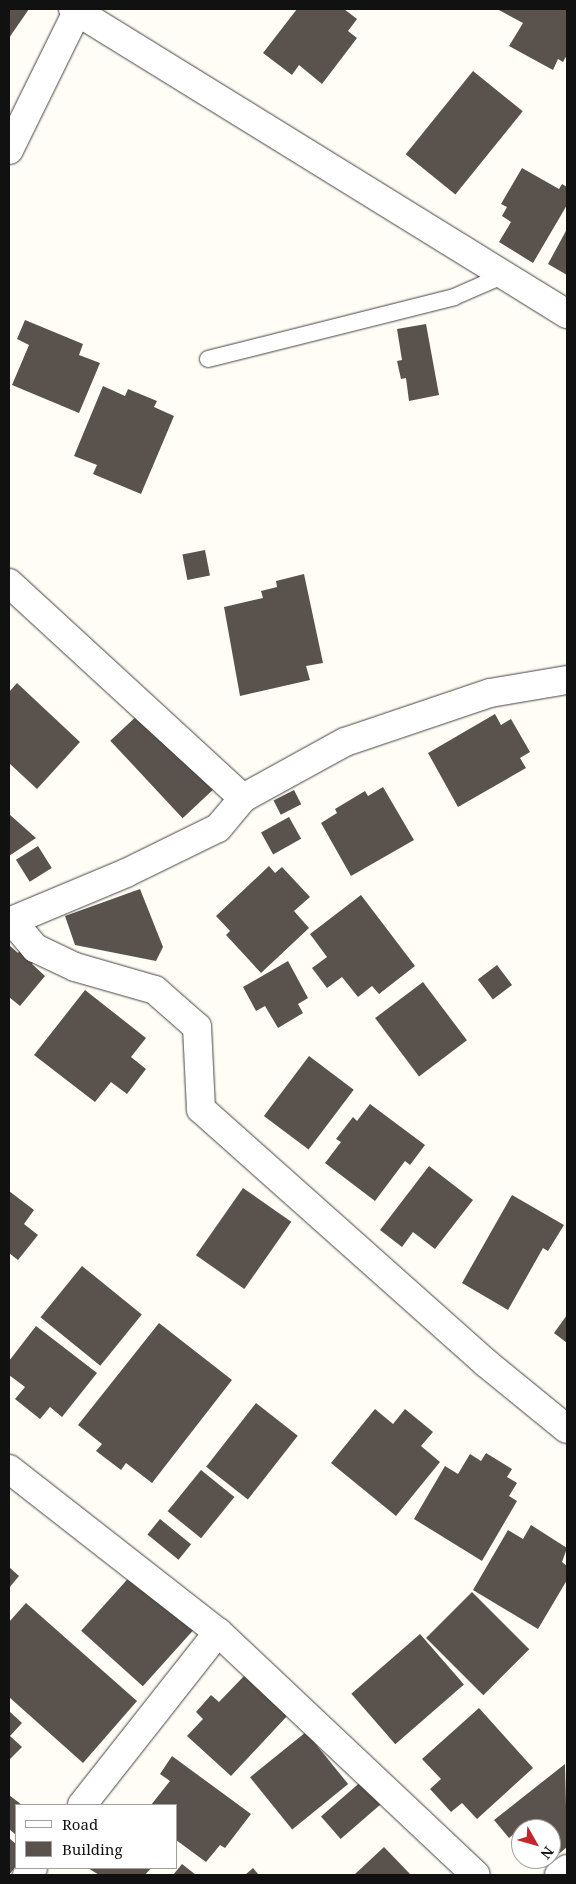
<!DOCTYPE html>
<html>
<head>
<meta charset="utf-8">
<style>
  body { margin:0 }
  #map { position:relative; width:576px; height:1884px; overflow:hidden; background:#fffdf5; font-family:"Noto Serif",serif }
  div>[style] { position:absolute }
  .building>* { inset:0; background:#5a524d; transform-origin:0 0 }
  .roads { filter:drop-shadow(0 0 1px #444) drop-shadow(0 0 1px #444) }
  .lane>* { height:16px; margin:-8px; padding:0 8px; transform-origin:8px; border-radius:8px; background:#fff }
  .street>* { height:28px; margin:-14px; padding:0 14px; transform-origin:14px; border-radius:14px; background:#fff }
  span { translate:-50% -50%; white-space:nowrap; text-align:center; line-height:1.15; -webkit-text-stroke:5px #fff; paint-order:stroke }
  .frame { position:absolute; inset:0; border:10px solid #111; pointer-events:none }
  .legend { position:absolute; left:15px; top:1804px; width:162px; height:65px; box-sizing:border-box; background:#fff; border:1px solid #a0a0a0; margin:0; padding:6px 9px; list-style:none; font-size:15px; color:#111 }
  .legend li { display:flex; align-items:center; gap:10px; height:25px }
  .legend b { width:25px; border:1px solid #a0a0a0 }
  .north { position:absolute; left:511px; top:1819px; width:50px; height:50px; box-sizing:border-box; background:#fff; border:1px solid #a0a0a0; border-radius:50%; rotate:128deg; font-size:14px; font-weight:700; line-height:20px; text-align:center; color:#111 }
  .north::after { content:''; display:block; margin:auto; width:18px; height:22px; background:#c4262e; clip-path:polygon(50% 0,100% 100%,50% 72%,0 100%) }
</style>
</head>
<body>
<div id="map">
  <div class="building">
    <div style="clip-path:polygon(9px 9px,29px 9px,9px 38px)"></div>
    <div style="clip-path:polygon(297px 9px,344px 9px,357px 19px,348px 31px,357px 38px,322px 84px,299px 65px,292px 75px,263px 53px)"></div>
    <div style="clip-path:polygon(497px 9px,567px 9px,567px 55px,563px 62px,558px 59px,553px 70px,509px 46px,523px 23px)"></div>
    <div style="left:473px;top:71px;width:64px;height:107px;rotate:39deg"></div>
    <div style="clip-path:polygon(522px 168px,559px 189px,562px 184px,567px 187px,567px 205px,533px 263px,499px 242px,511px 222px,502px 216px,507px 207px,501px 204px)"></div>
    <div style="clip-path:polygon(567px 229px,567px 275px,548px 264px)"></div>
    <div style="clip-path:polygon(25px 320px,83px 344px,79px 355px,100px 363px,79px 413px,12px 385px,29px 345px,17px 339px)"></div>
    <div style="clip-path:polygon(426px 324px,439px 395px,409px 401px,406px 378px,401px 379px,397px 361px,402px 360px,397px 329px)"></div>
    <div style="clip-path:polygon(103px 386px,125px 396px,128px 389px,157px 401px,154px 407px,174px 416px,141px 494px,93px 474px,97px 465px,74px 456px)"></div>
    <div style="left:205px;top:550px;width:26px;height:23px;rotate:79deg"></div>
    <div style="clip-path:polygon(304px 574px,323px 663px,306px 666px,310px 680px,240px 696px,224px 607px,263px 598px,261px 591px,277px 587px,276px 581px)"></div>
    <div style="clip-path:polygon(17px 683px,80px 742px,37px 789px,9px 763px,9px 692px)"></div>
    <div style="left:141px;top:712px;width:106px;height:42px;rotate:47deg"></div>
    <div style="clip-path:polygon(495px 714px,501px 725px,511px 719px,530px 752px,520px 758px,526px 768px,458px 807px,428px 753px)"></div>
    <div style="clip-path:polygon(383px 787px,414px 840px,351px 876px,321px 823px,337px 813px,335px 809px,365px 791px,368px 796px)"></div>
    <div style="left:294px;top:790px;width:16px;height:23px;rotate:63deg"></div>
    <div style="clip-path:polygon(9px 814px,36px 838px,9px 856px)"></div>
    <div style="left:289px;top:817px;width:25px;height:32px;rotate:61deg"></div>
    <div style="left:38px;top:846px;width:26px;height:26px;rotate:58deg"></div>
    <div style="clip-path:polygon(269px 866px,275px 873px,282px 867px,310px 897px,294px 911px,309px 928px,261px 973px,226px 935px,230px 931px,216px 916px)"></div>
    <div style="clip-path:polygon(140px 889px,163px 947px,156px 961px,75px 945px,65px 916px)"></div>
    <div style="clip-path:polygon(361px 895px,415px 966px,379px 994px,372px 986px,358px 997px,342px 977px,327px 988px,312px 968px,327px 957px,310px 934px)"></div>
    <div style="clip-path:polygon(9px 945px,18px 953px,22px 948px,36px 960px,32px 964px,45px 976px,20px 1006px,9px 997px)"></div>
    <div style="clip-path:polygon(288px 961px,308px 998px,298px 1004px,303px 1013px,278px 1028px,265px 1006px,256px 1011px,243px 987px)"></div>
    <div style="left:497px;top:965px;width:25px;height:24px;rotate:53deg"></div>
    <div style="left:423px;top:982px;width:73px;height:60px;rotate:53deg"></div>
    <div style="clip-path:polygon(85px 990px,146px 1038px,131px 1057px,146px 1069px,127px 1094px,111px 1082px,95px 1102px,34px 1055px)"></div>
    <div style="left:309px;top:1056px;width:56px;height:75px;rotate:37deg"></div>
    <div style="clip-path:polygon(370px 1104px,425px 1145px,410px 1165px,405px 1161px,375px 1201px,325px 1163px,341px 1142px,336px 1139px,353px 1117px,357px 1121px)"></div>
    <div style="clip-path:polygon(429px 1166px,473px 1200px,435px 1249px,413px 1232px,402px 1247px,380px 1230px)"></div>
    <div style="left:243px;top:1188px;width:59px;height:82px;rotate:35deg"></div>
    <div style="clip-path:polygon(9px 1191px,34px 1210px,24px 1224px,38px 1235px,18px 1260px,9px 1253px)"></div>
    <div style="clip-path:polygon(512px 1195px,564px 1225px,548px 1251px,543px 1248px,508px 1310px,462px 1283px)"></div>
    <div style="left:82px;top:1266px;width:77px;height:66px;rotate:39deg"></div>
    <div style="clip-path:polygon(567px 1315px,567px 1343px,554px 1333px)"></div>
    <div style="clip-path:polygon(159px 1323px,232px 1380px,152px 1483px,126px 1463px,121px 1470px,96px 1451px,102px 1444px,78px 1425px)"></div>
    <div style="clip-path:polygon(36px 1326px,97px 1373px,62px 1417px,50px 1407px,40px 1419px,15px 1399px,25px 1387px,9px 1375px,9px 1361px)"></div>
    <div style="left:256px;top:1403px;width:53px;height:81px;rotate:38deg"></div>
    <div style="clip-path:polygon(375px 1409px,393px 1424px,405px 1409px,433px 1432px,421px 1446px,440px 1462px,396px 1516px,331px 1463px)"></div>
    <div style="clip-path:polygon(486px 1453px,512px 1469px,507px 1477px,517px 1483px,509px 1496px,517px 1501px,482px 1561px,414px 1519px,445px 1466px,458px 1474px,470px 1454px,481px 1461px)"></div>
    <div style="left:201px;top:1470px;width:43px;height:53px;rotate:39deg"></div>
    <div style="left:160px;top:1519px;width:40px;height:20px;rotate:39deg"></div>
    <div style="clip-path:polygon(531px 1525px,567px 1548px,562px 1562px,567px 1566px,567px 1580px,538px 1629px,473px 1590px,508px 1530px,523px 1539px)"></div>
    <div style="clip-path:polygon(9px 1567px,19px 1576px,9px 1588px)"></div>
    <div style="left:134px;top:1572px;width:83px;height:79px;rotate:42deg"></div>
    <div style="left:472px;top:1592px;width:81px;height:65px;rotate:45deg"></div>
    <div style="clip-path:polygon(26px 1603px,137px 1701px,83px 1763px,9px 1697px,9px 1622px)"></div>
    <div style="left:420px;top:1634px;width:67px;height:91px;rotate:49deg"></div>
    <div style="clip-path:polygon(245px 1675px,288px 1715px,231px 1776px,187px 1736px,203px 1719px,196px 1712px,211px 1695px,219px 1702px)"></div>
    <div style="clip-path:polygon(479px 1708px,533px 1768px,477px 1819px,462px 1803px,451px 1812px,430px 1789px,441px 1779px,422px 1759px)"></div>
    <div style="clip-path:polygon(9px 1711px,22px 1723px,10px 1736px,22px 1747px,9px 1760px)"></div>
    <div style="left:306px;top:1732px;width:67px;height:72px;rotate:51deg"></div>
    <div style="clip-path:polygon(172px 1756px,251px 1814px,225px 1848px,220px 1845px,206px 1862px,176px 1840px,176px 1805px,151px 1805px,170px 1781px,160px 1774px)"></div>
    <div style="clip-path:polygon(565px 1764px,567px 1847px,542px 1868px,535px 1859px,551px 1859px,551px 1829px,521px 1829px,521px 1841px,515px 1833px,509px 1838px,494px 1820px)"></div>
    <div style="left:364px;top:1779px;width:30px;height:57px;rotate:49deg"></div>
    <div style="clip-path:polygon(9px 1795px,22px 1805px,16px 1805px,16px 1835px,9px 1829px)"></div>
    <div style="clip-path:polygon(9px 1838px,16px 1844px,16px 1866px,9px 1875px)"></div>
    <div style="clip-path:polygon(384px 1847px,411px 1875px,354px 1875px)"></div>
    <div style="clip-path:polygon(182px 1864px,196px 1875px,173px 1875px)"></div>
    <div style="clip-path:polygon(88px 1868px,151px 1868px,145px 1875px,99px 1875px)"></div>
    <div style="clip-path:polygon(253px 1868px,259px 1875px,245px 1875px)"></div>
  </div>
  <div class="roads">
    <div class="lane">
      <div style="left:208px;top:359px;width:254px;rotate:-14.1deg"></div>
      <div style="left:454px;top:297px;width:52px;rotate:-23.6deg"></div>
    </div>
    <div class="street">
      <div style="left:73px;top:9px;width:581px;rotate:31.69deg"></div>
      <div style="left:9px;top:150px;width:154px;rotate:-63.8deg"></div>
      <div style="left:9px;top:583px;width:318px;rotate:42.6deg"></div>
      <div style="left:9px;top:922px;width:127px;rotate:-22.7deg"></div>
      <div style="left:126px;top:873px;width:102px;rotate:-26.1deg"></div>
      <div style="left:218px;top:828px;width:39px;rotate:-50deg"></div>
      <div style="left:243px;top:798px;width:116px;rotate:-28.8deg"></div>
      <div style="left:345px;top:742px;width:153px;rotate:-18.7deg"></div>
      <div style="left:490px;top:693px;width:78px;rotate:-9.6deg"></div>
      <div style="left:14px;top:923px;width:33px;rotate:50deg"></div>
      <div style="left:35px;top:948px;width:44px;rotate:25.4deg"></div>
      <div style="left:75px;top:967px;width:83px;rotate:16deg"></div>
      <div style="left:155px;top:990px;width:56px;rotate:41.4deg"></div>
      <div style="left:197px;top:1027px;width:82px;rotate:87.2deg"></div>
      <div style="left:201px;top:1109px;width:382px;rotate:41.7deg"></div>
      <div style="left:486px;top:1363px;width:104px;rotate:39.2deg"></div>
      <div style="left:9px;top:1469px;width:265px;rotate:38deg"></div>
      <div style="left:218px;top:1632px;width:354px;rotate:43.3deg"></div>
      <div style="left:82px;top:1805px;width:220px;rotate:-51.8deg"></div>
      <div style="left:27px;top:1875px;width:9px;rotate:-49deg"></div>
      <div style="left:559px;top:1875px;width:10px;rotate:-37deg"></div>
    </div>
  </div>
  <div class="frame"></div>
  <ul class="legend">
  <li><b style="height:6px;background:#fff"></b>Road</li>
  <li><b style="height:14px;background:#5a524d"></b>Building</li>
  </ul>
  <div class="north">N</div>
</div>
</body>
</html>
